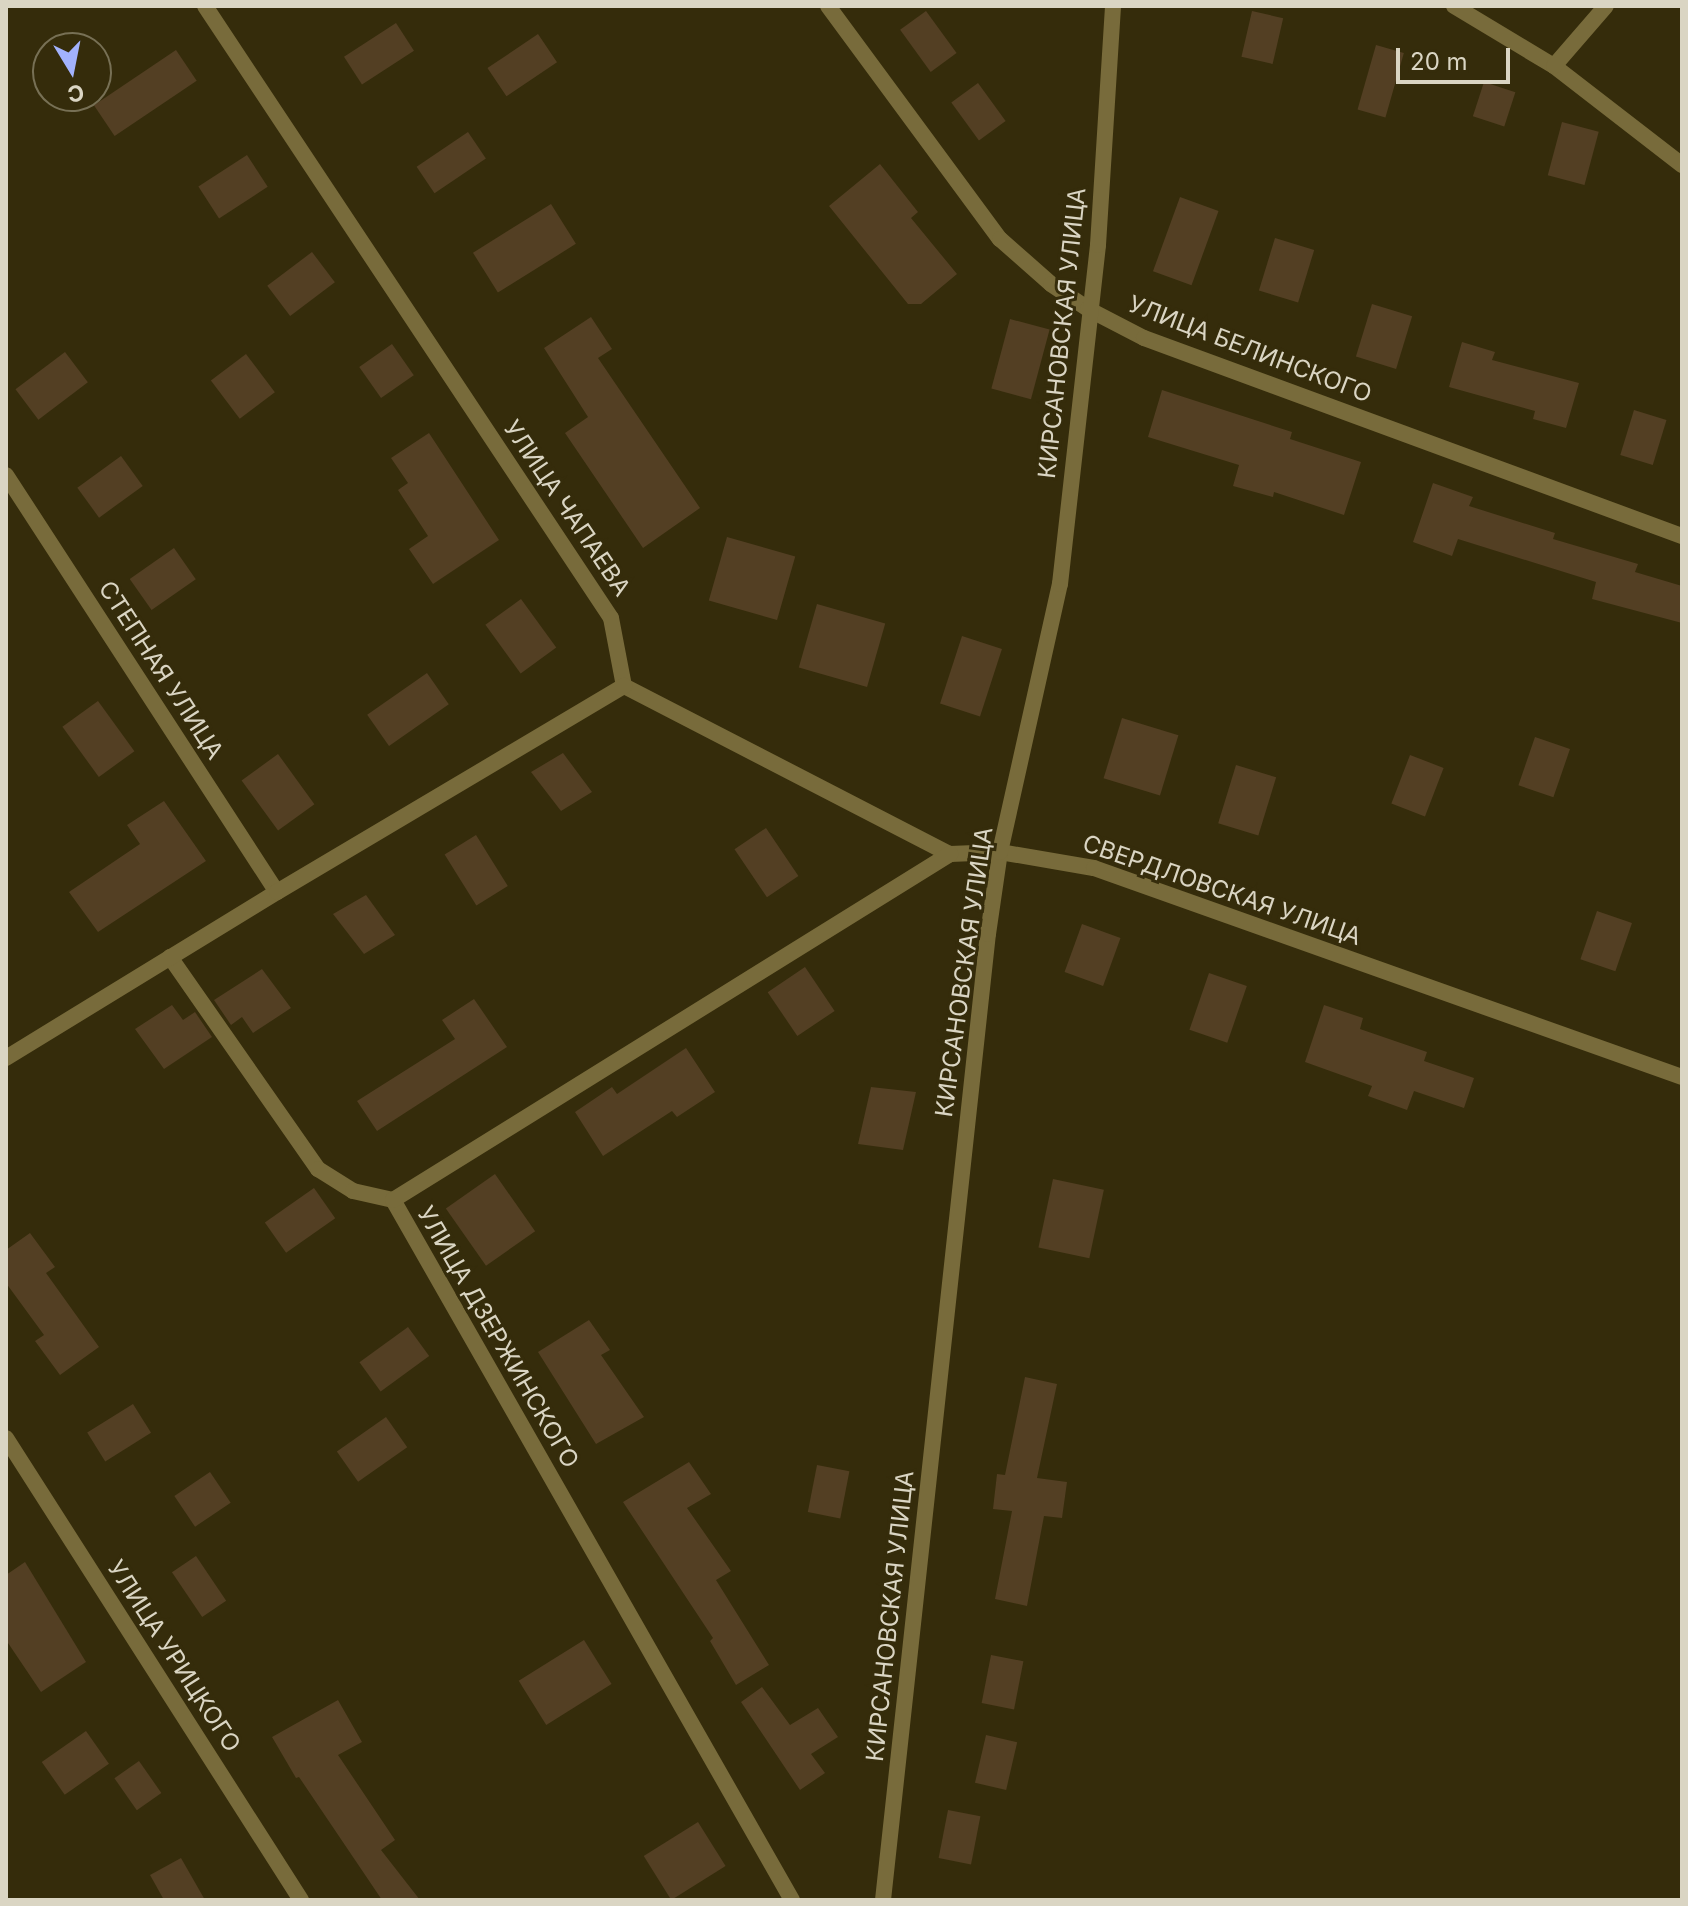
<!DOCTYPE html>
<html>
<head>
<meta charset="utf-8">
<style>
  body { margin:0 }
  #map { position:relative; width:1688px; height:1906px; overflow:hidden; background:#352c0b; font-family:Inter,sans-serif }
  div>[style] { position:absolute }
  .building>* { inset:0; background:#533f23; transform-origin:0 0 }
  .service>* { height:16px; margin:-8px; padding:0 8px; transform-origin:8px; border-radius:8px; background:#786b3b }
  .minor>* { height:16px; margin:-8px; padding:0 8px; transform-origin:8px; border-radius:8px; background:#786b3b }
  span { translate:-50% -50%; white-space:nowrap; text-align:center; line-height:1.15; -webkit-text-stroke:6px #352c0b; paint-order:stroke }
  .street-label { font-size:24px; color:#dad5c3 }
  .frame { position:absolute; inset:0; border:8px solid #dad5c3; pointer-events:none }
  .north { position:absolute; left:32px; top:32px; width:80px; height:80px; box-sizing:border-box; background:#352c0b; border:2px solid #777055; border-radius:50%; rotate:170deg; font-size:22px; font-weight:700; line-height:32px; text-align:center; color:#dad5c3 }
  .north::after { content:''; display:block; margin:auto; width:28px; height:36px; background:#a2b2fd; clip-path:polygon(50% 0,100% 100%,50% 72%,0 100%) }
  .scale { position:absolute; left:1396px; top:48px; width:114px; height:36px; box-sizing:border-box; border:4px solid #dad5c3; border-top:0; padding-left:10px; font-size:24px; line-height:28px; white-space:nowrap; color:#dad5c3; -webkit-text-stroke:6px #352c0b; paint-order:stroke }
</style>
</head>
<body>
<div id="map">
  <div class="building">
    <div style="left:926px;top:11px;width:52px;height:32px;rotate:54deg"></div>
    <div style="left:1252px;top:11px;width:32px;height:47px;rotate:13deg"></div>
    <div style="left:396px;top:23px;width:33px;height:62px;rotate:57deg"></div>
    <div style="left:538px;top:34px;width:34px;height:61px;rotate:56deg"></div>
    <div style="left:1376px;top:45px;width:29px;height:67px;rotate:16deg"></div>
    <div style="left:176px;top:50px;width:37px;height:99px;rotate:56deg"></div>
    <div style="left:1484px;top:82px;width:33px;height:36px;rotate:18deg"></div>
    <div style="left:978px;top:83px;width:47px;height:33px;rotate:54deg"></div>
    <div style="left:1562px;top:122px;width:38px;height:55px;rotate:15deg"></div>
    <div style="left:468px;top:132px;width:32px;height:62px;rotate:56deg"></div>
    <div style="left:247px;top:155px;width:38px;height:58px;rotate:57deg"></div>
    <div style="clip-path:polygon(880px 164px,918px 212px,911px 218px,957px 274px,921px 304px,908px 304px,829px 206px)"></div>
    <div style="left:1180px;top:197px;width:41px;height:79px;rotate:20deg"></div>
    <div style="left:551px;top:204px;width:47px;height:92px;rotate:58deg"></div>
    <div style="left:1275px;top:238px;width:41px;height:55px;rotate:17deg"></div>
    <div style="left:312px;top:252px;width:38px;height:56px;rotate:53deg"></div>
    <div style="left:1372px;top:304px;width:42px;height:55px;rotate:17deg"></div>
    <div style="clip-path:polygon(591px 317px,612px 349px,598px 358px,700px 508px,643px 548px,565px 433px,588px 417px,544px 348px)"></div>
    <div style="left:1010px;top:319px;width:41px;height:72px;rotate:15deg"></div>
    <div style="clip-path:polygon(1462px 342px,1495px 352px,1492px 360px,1579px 383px,1566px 428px,1533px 419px,1535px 411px,1449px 387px)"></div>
    <div style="left:392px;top:344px;width:38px;height:40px;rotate:55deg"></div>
    <div style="left:65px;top:352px;width:38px;height:62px;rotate:53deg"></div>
    <div style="left:246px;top:354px;width:48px;height:44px;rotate:53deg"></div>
    <div style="clip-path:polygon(1162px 390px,1292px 432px,1290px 439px,1361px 462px,1344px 515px,1274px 492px,1273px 497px,1233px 486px,1239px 465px,1148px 437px)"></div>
    <div style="left:1634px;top:410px;width:34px;height:47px;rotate:17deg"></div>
    <div style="clip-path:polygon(429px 433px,499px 540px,433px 584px,409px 549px,428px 536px,398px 490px,408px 483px,391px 458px)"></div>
    <div style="left:121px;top:456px;width:37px;height:54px;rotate:54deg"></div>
    <div style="clip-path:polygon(1433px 483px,1473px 497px,1469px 506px,1555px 533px,1553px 539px,1638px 564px,1635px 572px,1682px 586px,1682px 623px,1592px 599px,1596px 582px,1458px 539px,1452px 556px,1413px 542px)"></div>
    <div style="left:727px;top:537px;width:71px;height:66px;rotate:16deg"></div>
    <div style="left:174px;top:548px;width:38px;height:54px;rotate:55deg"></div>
    <div style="left:521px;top:599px;width:60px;height:44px;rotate:54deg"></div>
    <div style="left:817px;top:604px;width:71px;height:66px;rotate:16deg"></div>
    <div style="left:962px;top:636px;width:42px;height:71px;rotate:18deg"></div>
    <div style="left:427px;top:673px;width:38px;height:73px;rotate:55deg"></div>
    <div style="left:98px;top:701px;width:62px;height:44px;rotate:54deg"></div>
    <div style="left:1122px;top:718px;width:59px;height:63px;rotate:17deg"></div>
    <div style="left:1535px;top:737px;width:37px;height:51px;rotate:19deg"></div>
    <div style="clip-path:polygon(563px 753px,592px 792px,561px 811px,531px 772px)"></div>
    <div style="left:278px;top:754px;width:62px;height:45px;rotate:54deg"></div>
    <div style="left:1410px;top:755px;width:36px;height:52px;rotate:21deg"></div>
    <div style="left:1236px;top:765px;width:42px;height:61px;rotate:17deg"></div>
    <div style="clip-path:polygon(164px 801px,206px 861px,98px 932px,69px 892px,140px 844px,127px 825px)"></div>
    <div style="left:766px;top:828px;width:58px;height:38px;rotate:56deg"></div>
    <div style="left:476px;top:835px;width:60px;height:37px;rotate:58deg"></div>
    <div style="clip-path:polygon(366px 895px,395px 935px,364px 954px,333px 914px)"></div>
    <div style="left:1597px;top:911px;width:37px;height:51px;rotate:19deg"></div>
    <div style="left:1082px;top:924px;width:41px;height:51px;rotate:20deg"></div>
    <div style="left:805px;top:967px;width:53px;height:45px;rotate:56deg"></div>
    <div style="clip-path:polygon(262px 969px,291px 1008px,253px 1033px,242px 1017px,231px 1025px,214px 1000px)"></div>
    <div style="left:1209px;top:973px;width:40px;height:60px;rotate:19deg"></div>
    <div style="clip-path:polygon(474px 999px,507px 1047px,377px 1131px,357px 1101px,455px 1039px,442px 1020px)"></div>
    <div style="clip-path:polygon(172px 1005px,183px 1020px,195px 1012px,212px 1037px,164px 1069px,135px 1029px)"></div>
    <div style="clip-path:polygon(1324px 1005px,1363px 1018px,1360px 1029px,1427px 1052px,1424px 1061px,1474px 1078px,1464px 1108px,1414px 1091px,1407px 1110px,1368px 1096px,1372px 1086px,1305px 1062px)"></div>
    <div style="clip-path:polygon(686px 1048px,715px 1092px,677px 1117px,672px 1111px,603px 1156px,575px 1112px,612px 1087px,617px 1094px)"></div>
    <div style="clip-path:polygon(871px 1087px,916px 1092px,903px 1150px,858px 1144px)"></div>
    <div style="left:495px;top:1174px;width:70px;height:60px;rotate:55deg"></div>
    <div style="left:1053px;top:1179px;width:52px;height:70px;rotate:12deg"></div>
    <div style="left:314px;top:1188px;width:37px;height:60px;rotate:55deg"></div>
    <div style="clip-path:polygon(30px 1233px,55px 1267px,46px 1273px,99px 1347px,60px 1375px,35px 1341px,44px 1335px,6px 1283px,6px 1250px)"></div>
    <div style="clip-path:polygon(589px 1320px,610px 1350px,601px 1355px,644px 1417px,596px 1444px,538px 1352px)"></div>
    <div style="left:408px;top:1327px;width:36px;height:60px;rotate:54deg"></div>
    <div style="clip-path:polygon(1025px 1377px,1057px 1384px,1037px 1478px,1067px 1482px,1062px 1518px,1044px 1516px,1027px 1606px,995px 1599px,1012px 1511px,993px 1509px,997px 1474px,1005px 1475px)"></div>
    <div style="left:133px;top:1404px;width:34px;height:54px;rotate:58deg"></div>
    <div style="left:386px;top:1417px;width:37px;height:60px;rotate:55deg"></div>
    <div style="clip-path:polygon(689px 1462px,711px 1494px,687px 1508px,731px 1571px,716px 1580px,769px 1665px,736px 1685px,710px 1641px,713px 1638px,623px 1502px)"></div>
    <div style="left:817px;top:1465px;width:33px;height:48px;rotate:11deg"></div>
    <div style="left:210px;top:1472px;width:37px;height:43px;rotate:56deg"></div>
    <div style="left:196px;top:1556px;width:54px;height:29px;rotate:56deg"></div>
    <div style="clip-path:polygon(25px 1562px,86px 1662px,41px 1692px,6px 1640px,6px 1575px)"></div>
    <div style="left:584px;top:1640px;width:52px;height:77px;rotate:58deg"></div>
    <div style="left:991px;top:1655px;width:33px;height:49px;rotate:11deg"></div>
    <div style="clip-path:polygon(762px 1687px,790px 1725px,818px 1708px,838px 1737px,811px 1754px,825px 1773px,800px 1790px,741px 1702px)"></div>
    <div style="clip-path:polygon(338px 1700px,362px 1742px,338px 1755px,395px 1840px,381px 1850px,420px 1900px,382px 1900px,299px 1777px,296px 1778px,272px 1737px)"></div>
    <div style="left:86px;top:1731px;width:40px;height:54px;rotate:55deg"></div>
    <div style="left:986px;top:1735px;width:32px;height:49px;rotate:13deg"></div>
    <div style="left:139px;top:1761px;width:39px;height:30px;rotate:55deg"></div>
    <div style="left:948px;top:1810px;width:33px;height:49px;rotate:11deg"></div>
    <div style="left:698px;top:1822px;width:52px;height:64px;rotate:58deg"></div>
    <div style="clip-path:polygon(181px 1858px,205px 1900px,164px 1900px,150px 1875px)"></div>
  </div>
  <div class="service">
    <div style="left:170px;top:957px;width:259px;rotate:55.1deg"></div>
    <div style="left:318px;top:1169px;width:41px;rotate:32.2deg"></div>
    <div style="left:353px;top:1191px;width:41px;rotate:12.7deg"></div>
  </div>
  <div class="minor">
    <div style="left:205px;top:6px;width:734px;rotate:56.44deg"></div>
    <div style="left:611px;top:618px;width:69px;rotate:79.2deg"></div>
    <div style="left:828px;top:6px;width:290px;rotate:53.6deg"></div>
    <div style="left:1000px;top:239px;width:68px;rotate:41.4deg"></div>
    <div style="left:1051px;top:284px;width:45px;rotate:34deg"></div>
    <div style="left:1088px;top:309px;width:63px;rotate:27.4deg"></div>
    <div style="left:1144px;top:338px;width:573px;rotate:20.21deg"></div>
    <div style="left:1454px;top:6px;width:117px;rotate:31deg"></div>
    <div style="left:1554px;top:66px;width:162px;rotate:37.7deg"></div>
    <div style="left:1554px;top:66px;width:79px;rotate:-49.1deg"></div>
    <div style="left:6px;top:475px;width:497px;rotate:57deg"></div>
    <div style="left:624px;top:686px;width:367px;rotate:27.3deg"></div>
    <div style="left:950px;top:854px;width:50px;rotate:-2.3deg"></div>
    <div style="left:1000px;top:852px;width:95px;rotate:9.7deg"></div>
    <div style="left:1094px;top:868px;width:624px;rotate:19.57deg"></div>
    <div style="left:6px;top:1058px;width:318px;rotate:-31.5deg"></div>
    <div style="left:277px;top:892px;width:404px;rotate:-30.7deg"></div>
    <div style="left:6px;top:1438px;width:548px;rotate:57.44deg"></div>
    <div style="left:792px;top:1900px;width:806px;rotate:-119.68deg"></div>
    <div style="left:393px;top:1200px;width:656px;rotate:-31.85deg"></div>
    <div style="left:883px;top:1900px;width:972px;rotate:-83.8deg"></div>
    <div style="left:988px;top:934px;width:83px;rotate:-81.7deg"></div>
    <div style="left:1000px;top:852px;width:275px;rotate:-77.4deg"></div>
    <div style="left:1060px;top:584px;width:341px;rotate:-83.6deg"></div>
    <div style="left:1098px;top:245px;width:239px;rotate:-86.4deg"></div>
  </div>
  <div class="street-label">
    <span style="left:1062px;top:333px;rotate:-84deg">КИРСАНОВСКАЯ УЛИЦА</span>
    <span style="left:1250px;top:349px;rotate:21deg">УЛИЦА БЕЛИНСКОГО</span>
    <span style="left:567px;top:508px;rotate:56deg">УЛИЦА ЧАПАЕВА</span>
    <span style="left:161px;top:670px;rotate:57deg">СТЕПНАЯ УЛИЦА</span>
    <span style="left:1222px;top:890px;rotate:19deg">СВЕРДЛОВСКАЯ УЛИЦА</span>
    <span style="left:964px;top:972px;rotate:-82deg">КИРСАНОВСКАЯ УЛИЦА</span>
    <span style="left:498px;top:1337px;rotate:60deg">УЛИЦА ДЗЕРЖИНСКОГО</span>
    <span style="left:890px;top:1616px;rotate:-84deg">КИРСАНОВСКАЯ УЛИЦА</span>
    <span style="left:174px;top:1656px;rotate:57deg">УЛИЦА УРИЦКОГО</span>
  </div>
  <div class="frame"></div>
  <div class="north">С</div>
  <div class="scale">20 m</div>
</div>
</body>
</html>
